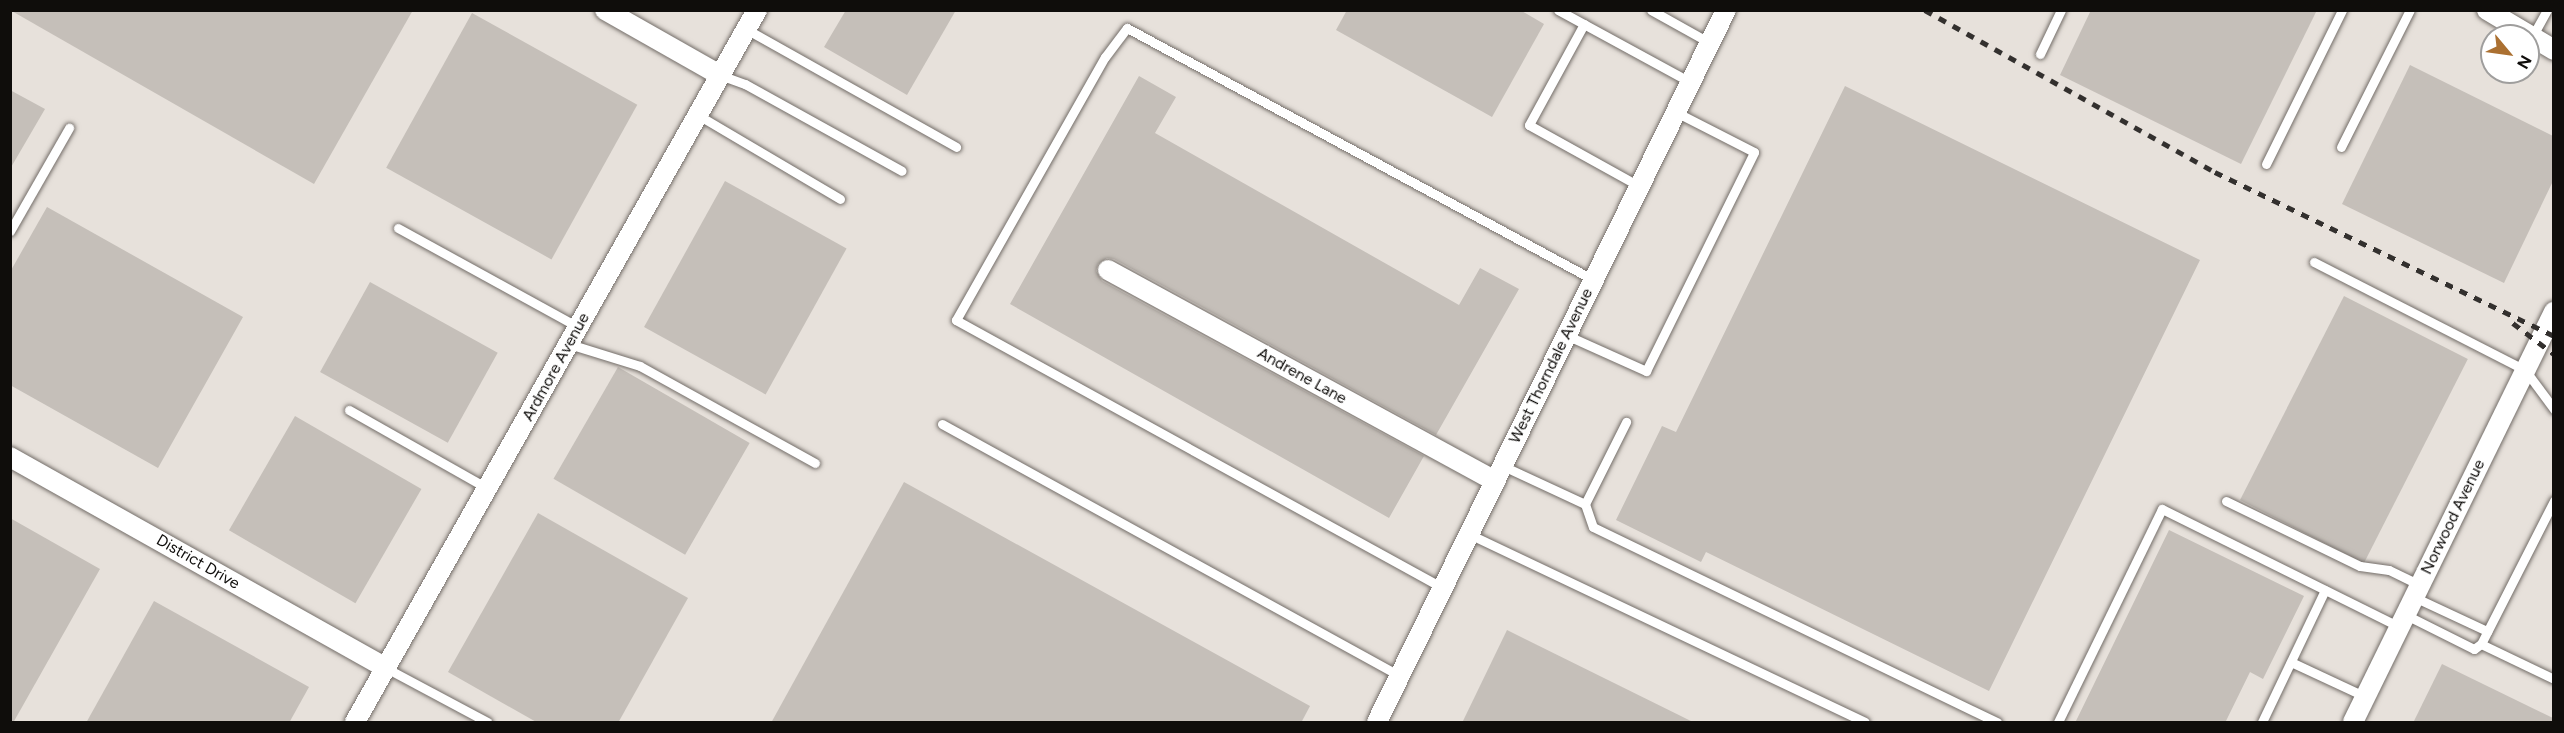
<!DOCTYPE html>
<html>
<head>
<meta charset="utf-8">
<style>
  body { margin:0 }
  #map { position:relative; width:2564px; height:733px; overflow:hidden; background:#e7e1db; font-family:Figtree,sans-serif }
  div>[style] { position:absolute }
  .building>* { inset:0; background:#c5bfb9; transform-origin:0 0 }
  .roads { filter:drop-shadow(0 0 2px #736d68) drop-shadow(0 0 2px #736d68) }
  .lane>* { height:9px; margin:-4.5px; padding:0 4.5px; transform-origin:4.5px; border-radius:4.5px; background:#fff }
  .street>* { height:20px; margin:-10px; padding:0 10px; transform-origin:10px; border-radius:10px; background:#fff }
  .rail>* { height:4.5px; margin-top:-2.25px; transform-origin:0; background:repeating-linear-gradient(90deg,#33302e 0 8px,transparent 0 16px) }
  span { translate:-50% -50%; white-space:nowrap; text-align:center; line-height:1.15; -webkit-text-stroke:4.5px #fff; paint-order:stroke }
  .street-label { font-size:16px; color:#0f0d0b }
  .frame { position:absolute; inset:0; border:12px solid #0f0d0b; pointer-events:none }
  .north { position:absolute; left:2480px; top:24px; width:60px; height:60px; box-sizing:border-box; background:#fff; border:2px solid #9f9e9d; border-radius:50%; rotate:119deg; font-size:16px; font-weight:700; line-height:24px; text-align:center; color:#0f0d0b }
  .north::after { content:''; display:block; margin:auto; width:21px; height:27px; background:#ab7031; clip-path:polygon(50% 0,100% 100%,50% 72%,0 100%) }
</style>
</head>
<body>
<div id="map">
  <div class="building">
    <div style="clip-path:polygon(10px 10px,413px 10px,314px 184px)"></div>
    <div style="clip-path:polygon(846px 10px,956px 10px,907px 95px,824px 47px)"></div>
    <div style="clip-path:polygon(1347px 10px,1520px 10px,1544px 24px,1492px 117px,1336px 30px)"></div>
    <div style="clip-path:polygon(2091px 10px,2317px 10px,2241px 164px,2060px 75px)"></div>
    <div style="left:472px;top:13px;width:189px;height:177px;rotate:29deg"></div>
    <div style="clip-path:polygon(2410px 65px,2553px 136px,2553px 181px,2504px 283px,2342px 204px)"></div>
    <div style="clip-path:polygon(1139px 76px,1176px 97px,1155px 133px,1459px 305px,1480px 268px,1519px 289px,1436px 435px,1114px 259px,1107px 258px,1098px 264px,1096px 271px,1102px 281px,1424px 456px,1389px 518px,1010px 304px)"></div>
    <div style="clip-path:polygon(1845px 86px,2200px 260px,1989px 691px,1706px 552px,1701px 562px,1616px 520px,1662px 426px,1676px 432px)"></div>
    <div style="clip-path:polygon(10px 90px,45px 109px,10px 169px)"></div>
    <div style="left:725px;top:181px;width:139px;height:167px;rotate:29deg"></div>
    <div style="clip-path:polygon(47px 207px,243px 317px,158px 468px,10px 385px,10px 272px)"></div>
    <div style="left:370px;top:282px;width:146px;height:103px;rotate:29deg"></div>
    <div style="left:2344px;top:296px;width:139px;height:229px;rotate:27deg"></div>
    <div style="left:618px;top:367px;width:152px;height:129px;rotate:30deg"></div>
    <div style="left:295px;top:416px;width:146px;height:132px;rotate:30deg"></div>
    <div style="clip-path:polygon(904px 482px,1310px 706px,1301px 723px,771px 723px)"></div>
    <div style="clip-path:polygon(538px 513px,688px 598px,618px 723px,538px 723px,448px 672px)"></div>
    <div style="clip-path:polygon(10px 518px,100px 569px,13px 723px,10px 723px)"></div>
    <div style="clip-path:polygon(2169px 530px,2304px 596px,2263px 679px,2250px 672px,2225px 723px,2075px 723px)"></div>
    <div style="clip-path:polygon(154px 601px,309px 687px,289px 723px,86px 723px)"></div>
    <div style="clip-path:polygon(1507px 630px,1695px 723px,1462px 723px)"></div>
    <div style="clip-path:polygon(2442px 664px,2553px 718px,2553px 723px,2413px 723px)"></div>
  </div>
  <div class="roads">
    <div class="lane">
      <div style="left:1558px;top:10px;width:150px;rotate:28.6deg"></div>
      <div style="left:1651px;top:10px;width:68px;rotate:29.2deg"></div>
      <div style="left:1584px;top:24px;width:115px;rotate:118.6deg"></div>
      <div style="left:1529px;top:125px;width:126px;rotate:29deg"></div>
      <div style="left:746px;top:29px;width:241px;rotate:29.3deg"></div>
      <div style="left:2532px;top:37px;width:31px;rotate:-61deg"></div>
      <div style="left:2040px;top:54px;width:49px;rotate:-64.5deg"></div>
      <div style="left:720px;top:75px;width:27px;rotate:20deg"></div>
      <div style="left:745px;top:84px;width:179px;rotate:29deg"></div>
      <div style="left:698px;top:115px;width:165px;rotate:30.6deg"></div>
      <div style="left:2341px;top:147px;width:153px;rotate:-63.3deg"></div>
      <div style="left:2266px;top:164px;width:172px;rotate:-63.7deg"></div>
      <div style="left:398px;top:228px;width:205px;rotate:28.8deg"></div>
      <div style="left:10px;top:231px;width:119px;rotate:-60.2deg"></div>
      <div style="left:2314px;top:262px;width:237px;rotate:27.1deg"></div>
      <div style="left:2525px;top:370px;width:49px;rotate:53.4deg"></div>
      <div style="left:1566px;top:335px;width:88px;rotate:24.2deg"></div>
      <div style="left:1646px;top:371px;width:244px;rotate:-63.7deg"></div>
      <div style="left:1754px;top:152px;width:88px;rotate:-152.9deg"></div>
      <div style="left:569px;top:344px;width:74px;rotate:17.2deg"></div>
      <div style="left:640px;top:366px;width:200px;rotate:29deg"></div>
      <div style="left:349px;top:410px;width:159px;rotate:29.5deg"></div>
      <div style="left:942px;top:424px;width:523px;rotate:28.82deg"></div>
      <div style="left:1503px;top:466px;width:90px;rotate:24.9deg"></div>
      <div style="left:1585px;top:504px;width:24px;rotate:71deg"></div>
      <div style="left:1593px;top:527px;width:449px;rotate:25.8deg"></div>
      <div style="left:2226px;top:501px;width:149px;rotate:25.9deg"></div>
      <div style="left:2360px;top:566px;width:29px;rotate:8deg"></div>
      <div style="left:2389px;top:570px;width:34px;rotate:26deg"></div>
      <div style="left:1585px;top:504px;width:92px;rotate:-63.4deg"></div>
      <div style="left:1469px;top:534px;width:438px;rotate:25.4deg"></div>
      <div style="left:1443px;top:588px;width:556px;rotate:-151.18deg"></div>
      <div style="left:956px;top:320px;width:302px;rotate:-60.5deg"></div>
      <div style="left:1105px;top:57px;width:36px;rotate:-53deg"></div>
      <div style="left:1127px;top:28px;width:528px;rotate:28.36deg"></div>
      <div style="left:2414px;top:597px;width:81px;rotate:25deg"></div>
      <div style="left:2406px;top:615px;width:76px;rotate:26.6deg"></div>
      <div style="left:2474px;top:649px;width:9px;rotate:-36deg"></div>
      <div style="left:2481px;top:644px;width:161px;rotate:-63deg"></div>
      <div style="left:2481px;top:644px;width:81px;rotate:25.6deg"></div>
      <div style="left:2291px;top:662px;width:83px;rotate:25deg"></div>
      <div style="left:386px;top:668px;width:115px;rotate:28.1deg"></div>
      <div style="left:2058px;top:722px;width:237px;rotate:-64deg"></div>
      <div style="left:2162px;top:509px;width:266px;rotate:26.4deg"></div>
      <div style="left:2262px;top:722px;width:146px;rotate:-64.5deg"></div>
    </div>
    <div class="street">
      <div style="left:605px;top:10px;width:132px;rotate:29.5deg"></div>
      <div style="left:2487px;top:10px;width:78px;rotate:30.8deg"></div>
      <div style="left:1108px;top:270px;width:441px;rotate:28.6deg"></div>
      <div style="left:10px;top:457px;width:431px;rotate:29.3deg"></div>
      <div style="left:355px;top:722px;width:818px;rotate:-60.55deg"></div>
      <div style="left:1377px;top:722px;width:793px;rotate:-63.89deg"></div>
      <div style="left:2353px;top:722px;width:457px;rotate:-63.9deg"></div>
    </div>
  </div>
  <div class="rail">
    <div style="left:1925px;top:10px;width:332px;rotate:29.2deg"></div>
    <div style="left:2215px;top:172px;width:377px;rotate:25.8deg"></div>
    <div style="left:2513px;top:323px;width:51px;rotate:37.1deg"></div>
  </div>
  <div class="street-label">
    <span style="left:1551px;top:366px;rotate:-64deg">West Thorndale Avenue</span>
    <span style="left:556px;top:367px;rotate:-61deg">Ardmore Avenue</span>
    <span style="left:1302px;top:376px;rotate:29deg">Andrene Lane</span>
    <span style="left:2453px;top:517px;rotate:-64deg">Norwood Avenue</span>
    <span style="left:198px;top:562px;rotate:30deg">District Drive</span>
  </div>
  <div class="frame"></div>
  <div class="north">N</div>
</div>
</body>
</html>
